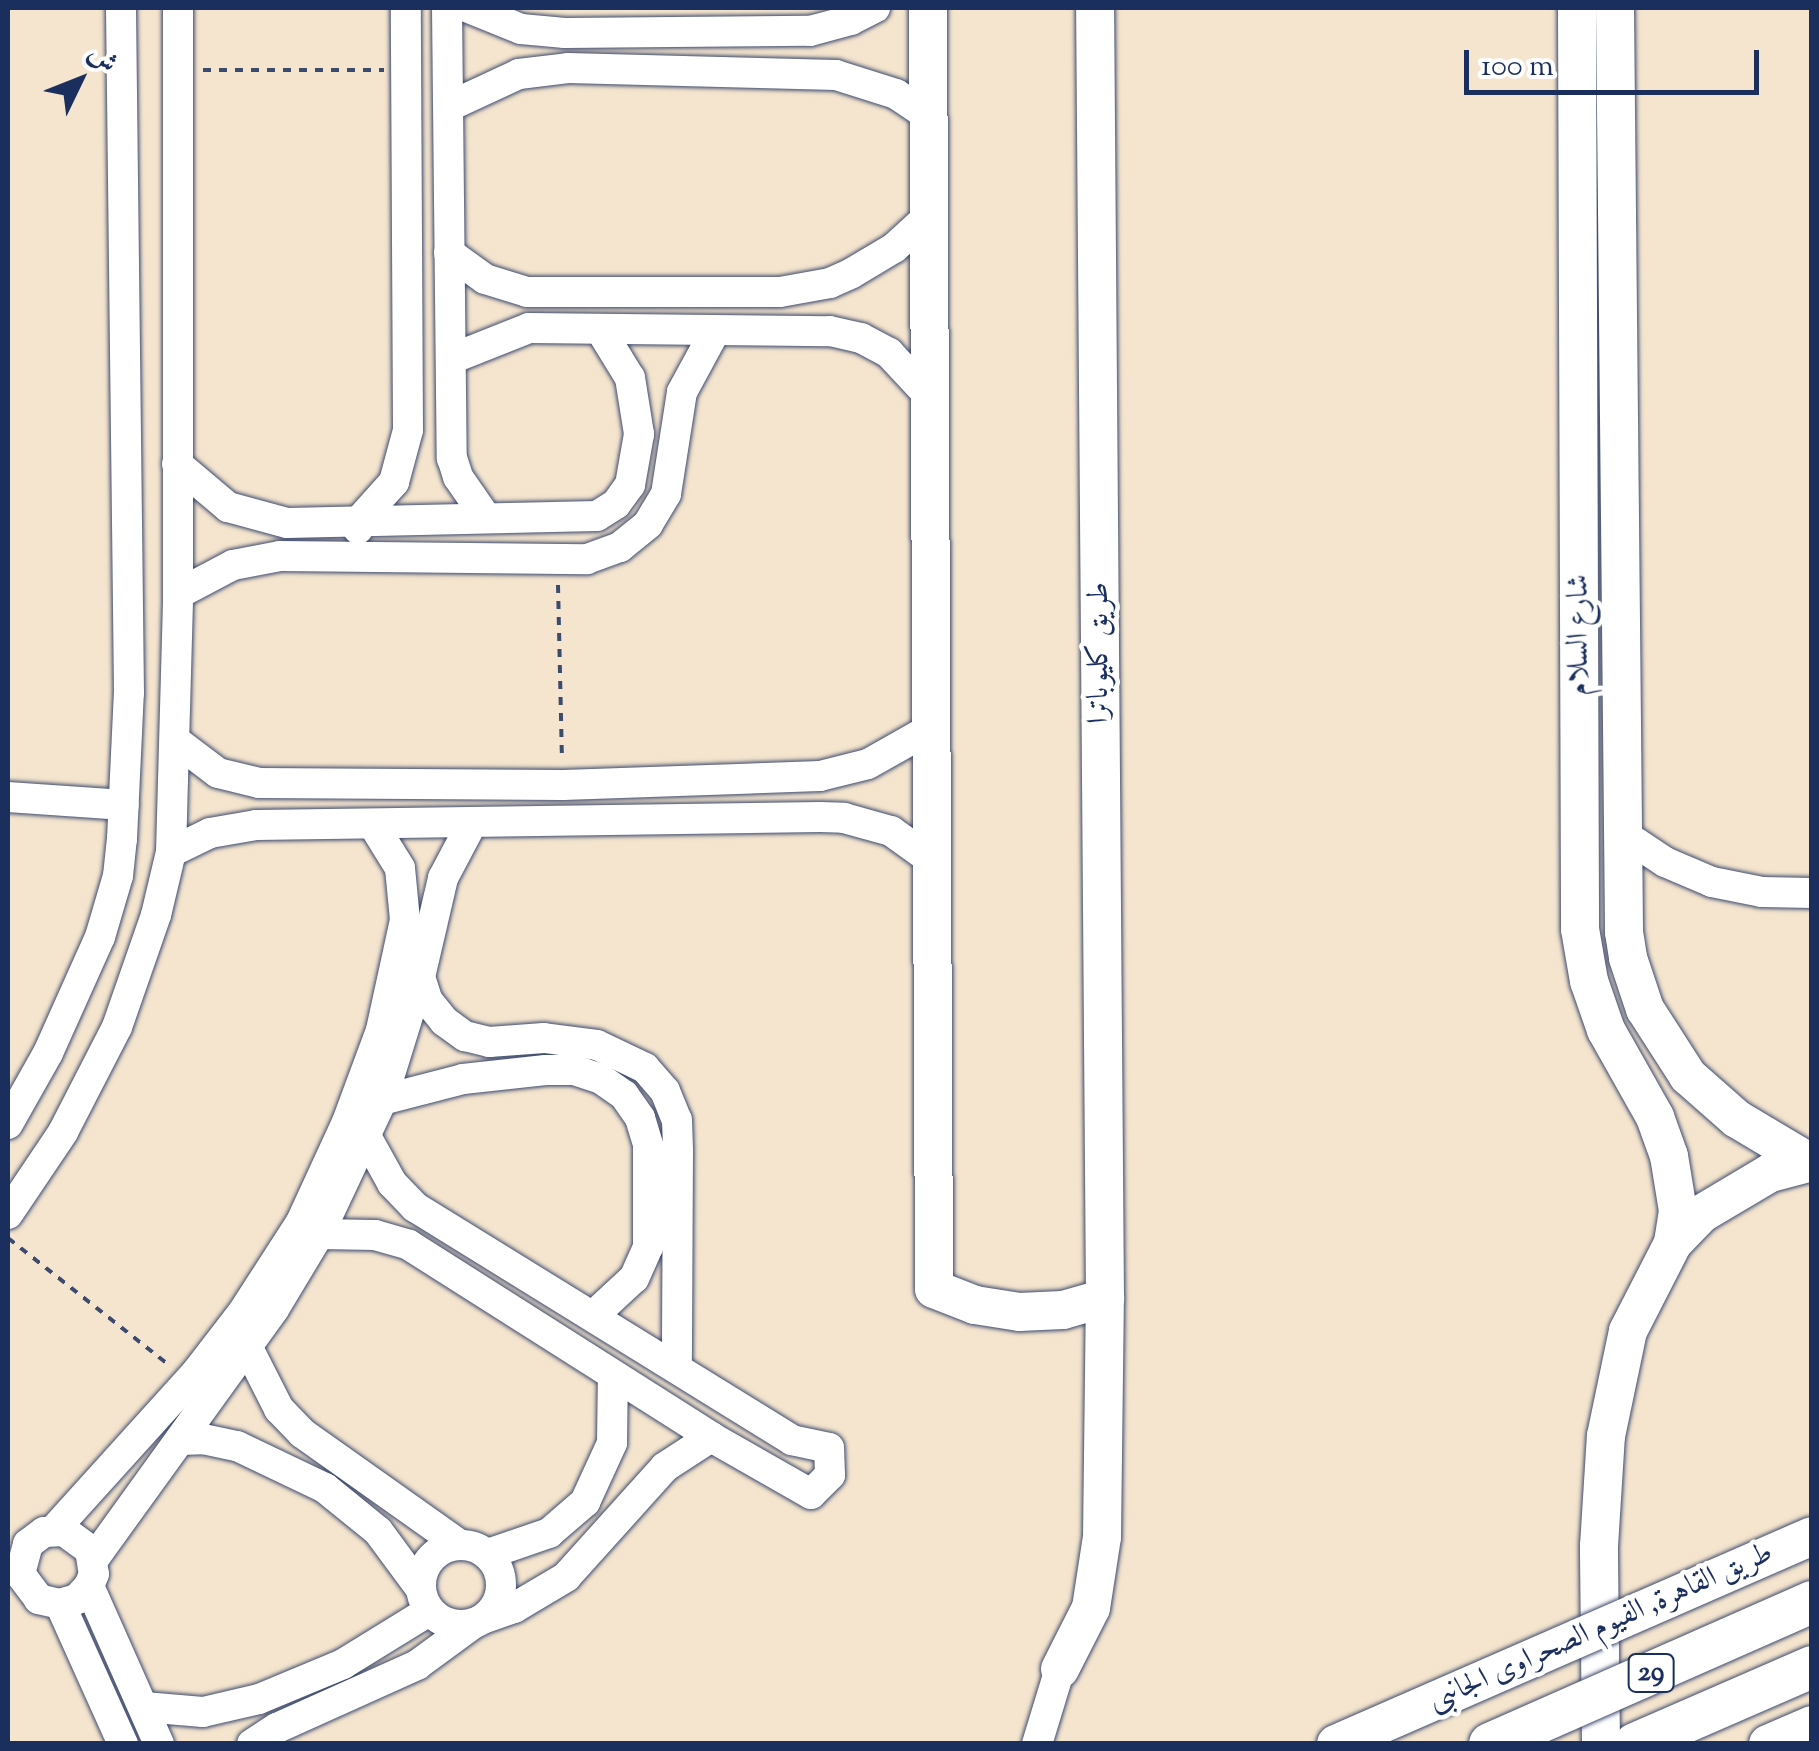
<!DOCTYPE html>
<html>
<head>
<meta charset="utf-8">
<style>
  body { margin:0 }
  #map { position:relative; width:1819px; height:1751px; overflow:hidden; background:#f5e5ce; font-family:"Sorts Mill Goudy",Amiri,serif }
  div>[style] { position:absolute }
  .path>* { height:4px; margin-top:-2px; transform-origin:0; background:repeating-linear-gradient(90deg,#3c4a6f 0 8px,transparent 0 16px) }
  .roads { filter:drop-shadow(0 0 2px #3c4a6f) drop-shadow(0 0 2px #3c4a6f) }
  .minor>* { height:30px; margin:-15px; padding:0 15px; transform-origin:15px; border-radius:15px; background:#fff }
  .minor>.ring { margin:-15px; padding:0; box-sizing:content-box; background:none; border:30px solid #fff; border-radius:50% }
  .major>* { height:38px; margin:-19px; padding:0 19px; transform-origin:19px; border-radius:19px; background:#fff }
  .highway>* { height:42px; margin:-21px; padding:0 21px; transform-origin:21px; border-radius:21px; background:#fff }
  .bridges { filter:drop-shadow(0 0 2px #3c4a6f) drop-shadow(0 0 2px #3c4a6f) }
  .major-bridge>* { height:38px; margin:-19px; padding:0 19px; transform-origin:19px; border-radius:19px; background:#fff }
  .highway-bridge>* { height:42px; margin:-21px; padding:0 21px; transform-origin:21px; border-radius:21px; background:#fff }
  span { translate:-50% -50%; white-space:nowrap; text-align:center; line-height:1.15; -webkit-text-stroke:9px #fff; paint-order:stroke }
  .shield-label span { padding:2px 8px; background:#fff; border:2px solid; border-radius:8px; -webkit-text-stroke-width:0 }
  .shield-label { font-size:28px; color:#1b2f5e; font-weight:700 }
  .street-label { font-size:30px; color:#1b2f5e }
  .frame { position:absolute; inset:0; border:10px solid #1b2f5e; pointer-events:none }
  .north { position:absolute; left:30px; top:30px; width:100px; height:100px; -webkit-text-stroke:8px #fff; paint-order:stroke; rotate:47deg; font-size:28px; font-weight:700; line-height:40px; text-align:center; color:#1b2f5e }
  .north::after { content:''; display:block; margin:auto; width:35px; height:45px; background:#1b2f5e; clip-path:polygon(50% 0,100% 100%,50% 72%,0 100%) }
  .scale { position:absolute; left:1464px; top:50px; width:295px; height:45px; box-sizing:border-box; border:5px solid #1b2f5e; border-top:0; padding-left:12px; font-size:30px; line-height:35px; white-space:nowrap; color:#1b2f5e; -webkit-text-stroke:8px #fff; paint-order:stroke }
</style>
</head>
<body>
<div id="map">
  <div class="path">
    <div style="left:203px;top:70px;width:181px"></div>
    <div style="left:558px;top:585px;width:175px;rotate:88.7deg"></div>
    <div style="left:8px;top:1238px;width:205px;rotate:38.3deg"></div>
  </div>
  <div class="roads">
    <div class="minor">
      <div style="left:447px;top:8px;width:450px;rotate:89.4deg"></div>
      <div style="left:452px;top:458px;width:20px;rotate:72deg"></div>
      <div style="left:458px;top:477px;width:47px;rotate:55.3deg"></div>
      <div style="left:469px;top:8px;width:56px;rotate:22deg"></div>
      <div style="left:521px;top:29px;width:44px;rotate:5.2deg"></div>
      <div style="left:565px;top:33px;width:245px;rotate:-0.5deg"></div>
      <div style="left:810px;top:31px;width:42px;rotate:-15deg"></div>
      <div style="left:851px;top:20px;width:27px;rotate:-27deg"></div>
      <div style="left:450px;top:106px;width:76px;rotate:-24.9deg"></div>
      <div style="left:519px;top:74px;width:49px;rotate:-7deg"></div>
      <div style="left:568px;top:68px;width:268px;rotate:1.5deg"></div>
      <div style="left:836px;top:75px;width:63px;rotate:17.6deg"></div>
      <div style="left:896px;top:94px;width:40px;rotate:34deg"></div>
      <div style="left:449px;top:253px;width:44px;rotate:35.8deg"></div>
      <div style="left:485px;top:279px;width:44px;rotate:17.2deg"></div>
      <div style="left:527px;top:292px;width:253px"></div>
      <div style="left:780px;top:292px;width:51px;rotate:-10.2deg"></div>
      <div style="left:830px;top:283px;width:24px;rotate:-24deg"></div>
      <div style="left:852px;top:273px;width:49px;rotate:-30.8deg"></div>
      <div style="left:894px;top:248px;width:47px;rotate:-42.4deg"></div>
      <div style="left:451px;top:359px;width:84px;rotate:-21.7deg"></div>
      <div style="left:529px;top:328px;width:301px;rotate:0.6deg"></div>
      <div style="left:830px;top:331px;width:32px;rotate:13deg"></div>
      <div style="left:861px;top:338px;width:32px;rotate:28deg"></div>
      <div style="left:889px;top:353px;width:60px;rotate:47deg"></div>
      <div style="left:177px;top:464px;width:67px;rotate:40.1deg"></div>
      <div style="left:228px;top:507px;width:61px;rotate:15.2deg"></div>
      <div style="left:287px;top:523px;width:310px;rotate:-1.3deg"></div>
      <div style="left:597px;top:516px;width:22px;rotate:-32deg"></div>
      <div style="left:616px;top:504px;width:24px;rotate:-54deg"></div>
      <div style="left:630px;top:485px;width:52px;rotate:-80deg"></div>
      <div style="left:639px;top:434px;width:57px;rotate:-99.1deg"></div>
      <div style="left:630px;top:378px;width:57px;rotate:-121.5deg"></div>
      <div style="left:358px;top:529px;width:7px;rotate:-90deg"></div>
      <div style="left:358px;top:522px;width:54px;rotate:-48deg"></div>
      <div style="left:394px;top:482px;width:54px;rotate:-74.9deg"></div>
      <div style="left:408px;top:430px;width:422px;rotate:-90.3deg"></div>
      <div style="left:178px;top:594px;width:62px;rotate:-27.8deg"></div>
      <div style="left:233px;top:565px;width:48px;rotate:-10.8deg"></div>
      <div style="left:280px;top:556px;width:307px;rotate:0.6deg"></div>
      <div style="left:587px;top:559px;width:35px;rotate:-20deg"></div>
      <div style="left:620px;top:547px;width:36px;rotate:-39deg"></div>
      <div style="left:648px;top:524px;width:35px;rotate:-59deg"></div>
      <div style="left:666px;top:494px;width:103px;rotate:-81.1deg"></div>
      <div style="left:682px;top:392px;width:67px;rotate:-61.5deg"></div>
      <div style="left:177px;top:742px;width:51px;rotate:37.1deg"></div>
      <div style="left:218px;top:773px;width:42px;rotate:13.7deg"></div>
      <div style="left:259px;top:783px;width:304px;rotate:0.4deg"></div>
      <div style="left:563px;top:785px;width:257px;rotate:-2deg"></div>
      <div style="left:820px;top:776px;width:49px;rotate:-14deg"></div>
      <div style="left:868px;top:764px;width:73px;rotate:-29.4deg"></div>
      <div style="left:8px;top:797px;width:116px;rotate:3.9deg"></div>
      <div style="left:1623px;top:834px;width:50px;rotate:33.7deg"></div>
      <div style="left:1665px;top:862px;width:51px;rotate:23.1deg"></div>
      <div style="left:1712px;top:882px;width:51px;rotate:11.3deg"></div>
      <div style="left:1762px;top:892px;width:50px;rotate:1.1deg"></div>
      <div style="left:171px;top:852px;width:43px;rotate:-26deg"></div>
      <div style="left:210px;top:833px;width:47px;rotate:-9.9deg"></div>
      <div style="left:256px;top:825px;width:564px;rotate:-0.81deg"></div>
      <div style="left:820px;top:817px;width:24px;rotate:2deg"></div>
      <div style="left:844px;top:818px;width:49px;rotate:15.5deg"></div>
      <div style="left:891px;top:831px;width:48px;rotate:35.7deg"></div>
      <div style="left:420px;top:977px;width:25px;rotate:72deg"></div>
      <div style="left:428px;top:1001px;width:26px;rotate:51deg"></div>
      <div style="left:444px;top:1021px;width:26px;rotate:36deg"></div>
      <div style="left:465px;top:1036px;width:25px;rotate:14deg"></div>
      <div style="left:489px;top:1042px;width:55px;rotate:-4.2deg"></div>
      <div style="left:544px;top:1038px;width:53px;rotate:7.5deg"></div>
      <div style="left:597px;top:1045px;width:53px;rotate:25.6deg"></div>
      <div style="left:645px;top:1068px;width:30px;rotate:49deg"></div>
      <div style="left:665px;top:1091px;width:31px;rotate:68deg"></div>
      <div style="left:677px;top:1120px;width:31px;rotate:88deg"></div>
      <div style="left:678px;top:1151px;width:215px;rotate:90.3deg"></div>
      <div style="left:382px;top:1100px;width:84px;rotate:-14.5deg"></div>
      <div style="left:463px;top:1079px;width:83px;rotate:-6.2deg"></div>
      <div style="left:546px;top:1070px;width:28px"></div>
      <div style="left:574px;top:1070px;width:28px;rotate:18deg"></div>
      <div style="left:601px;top:1079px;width:28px;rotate:35deg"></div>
      <div style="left:624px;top:1095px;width:28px;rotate:55deg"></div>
      <div style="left:640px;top:1118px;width:28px;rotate:73deg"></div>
      <div style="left:648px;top:1145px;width:102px;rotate:90deg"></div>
      <div style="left:648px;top:1247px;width:34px;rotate:114deg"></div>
      <div style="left:634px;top:1278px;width:54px;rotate:137.2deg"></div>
      <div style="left:8px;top:1124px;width:81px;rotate:-60.6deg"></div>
      <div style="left:48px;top:1053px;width:127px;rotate:-65.9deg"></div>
      <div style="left:100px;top:937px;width:64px;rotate:-73.6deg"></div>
      <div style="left:118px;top:876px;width:37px;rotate:-84deg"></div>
      <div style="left:122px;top:839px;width:146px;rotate:-87.3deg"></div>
      <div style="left:129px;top:693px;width:685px;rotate:-90.67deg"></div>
      <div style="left:8px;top:1214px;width:99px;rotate:-56.1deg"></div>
      <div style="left:63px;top:1132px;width:118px;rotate:-62.8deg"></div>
      <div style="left:117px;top:1027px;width:119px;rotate:-70.8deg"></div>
      <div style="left:156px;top:915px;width:65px;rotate:-76.6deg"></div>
      <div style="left:171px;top:852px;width:258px;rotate:-88.4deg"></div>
      <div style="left:178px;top:594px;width:586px;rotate:-90deg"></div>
      <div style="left:319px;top:1234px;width:56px;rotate:1deg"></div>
      <div style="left:375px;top:1235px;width:35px;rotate:16deg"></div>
      <div style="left:409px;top:1245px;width:358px;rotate:32.4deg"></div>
      <div style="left:711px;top:1437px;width:115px;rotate:29.7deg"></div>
      <div style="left:811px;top:1494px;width:27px;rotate:-45deg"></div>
      <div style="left:830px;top:1475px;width:27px;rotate:-92deg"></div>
      <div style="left:829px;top:1448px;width:38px;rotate:-168deg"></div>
      <div style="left:792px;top:1440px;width:443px;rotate:-148.3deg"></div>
      <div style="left:415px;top:1207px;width:33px;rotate:-134deg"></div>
      <div style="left:392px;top:1183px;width:54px;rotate:-119deg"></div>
      <div style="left:247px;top:1346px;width:71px;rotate:63.1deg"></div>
      <div style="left:279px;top:1409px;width:33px;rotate:46deg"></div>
      <div style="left:302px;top:1433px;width:192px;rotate:35.3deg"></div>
      <div style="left:180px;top:1440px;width:23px;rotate:-2deg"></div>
      <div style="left:203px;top:1439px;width:35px;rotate:12deg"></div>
      <div style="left:237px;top:1446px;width:98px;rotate:25.5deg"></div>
      <div style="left:325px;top:1488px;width:68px;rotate:39.1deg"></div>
      <div style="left:378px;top:1531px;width:71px;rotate:53.6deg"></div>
      <div style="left:54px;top:1530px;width:212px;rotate:-47.9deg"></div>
      <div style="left:196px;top:1373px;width:77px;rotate:-52.4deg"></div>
      <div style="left:243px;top:1312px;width:107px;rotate:-57.2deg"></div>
      <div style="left:301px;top:1222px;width:110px;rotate:-65.3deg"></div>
      <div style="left:347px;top:1122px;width:98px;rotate:-69.7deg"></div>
      <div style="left:381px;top:1030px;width:113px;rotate:-77.7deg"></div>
      <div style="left:405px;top:920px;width:52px;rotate:-95.5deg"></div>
      <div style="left:400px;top:868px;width:49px;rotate:-121.8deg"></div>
      <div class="ring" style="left:421px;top:1545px;width:50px;height:50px"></div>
      <div style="left:488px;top:1554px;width:65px;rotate:-19deg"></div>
      <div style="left:549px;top:1533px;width:48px;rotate:-40.7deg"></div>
      <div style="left:585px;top:1502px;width:65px;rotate:-65.4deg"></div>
      <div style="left:612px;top:1443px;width:68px;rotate:-89.2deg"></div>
      <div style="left:93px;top:1560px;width:309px;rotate:-54.2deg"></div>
      <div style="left:274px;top:1309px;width:87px;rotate:-59deg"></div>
      <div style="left:319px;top:1234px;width:148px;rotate:-64.8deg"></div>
      <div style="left:382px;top:1100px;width:129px;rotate:-72.8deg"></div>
      <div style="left:420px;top:977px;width:102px;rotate:-76.9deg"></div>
      <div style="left:443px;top:878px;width:60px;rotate:-62.2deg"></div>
      <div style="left:89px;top:1586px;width:18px;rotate:133deg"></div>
      <div style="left:77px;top:1599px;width:18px;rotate:164deg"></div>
      <div style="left:60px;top:1604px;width:22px;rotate:-167deg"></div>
      <div style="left:39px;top:1599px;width:31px;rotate:-127deg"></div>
      <div style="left:20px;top:1574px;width:31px;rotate:-75deg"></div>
      <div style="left:28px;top:1544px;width:20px;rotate:-37deg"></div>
      <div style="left:44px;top:1532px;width:20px;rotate:-3deg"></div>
      <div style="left:64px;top:1531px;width:32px;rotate:36deg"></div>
      <div style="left:90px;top:1550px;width:24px;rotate:81deg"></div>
      <div style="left:94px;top:1574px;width:13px;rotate:113deg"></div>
      <div style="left:89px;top:1586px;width:173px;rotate:66.1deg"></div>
      <div style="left:60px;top:1604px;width:154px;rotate:65.8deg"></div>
      <div style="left:485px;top:1618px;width:31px;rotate:-19deg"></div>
      <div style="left:514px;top:1608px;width:61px;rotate:-30.8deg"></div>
      <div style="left:566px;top:1577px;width:148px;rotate:-48deg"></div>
      <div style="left:665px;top:1467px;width:55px;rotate:-33.1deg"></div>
      <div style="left:144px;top:1707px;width:59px;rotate:4.8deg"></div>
      <div style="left:203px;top:1712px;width:57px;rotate:-13.1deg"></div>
      <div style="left:259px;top:1699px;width:91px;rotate:-22.6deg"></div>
      <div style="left:343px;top:1664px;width:101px;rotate:-31.6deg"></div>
      <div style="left:252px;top:1744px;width:30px;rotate:-33deg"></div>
      <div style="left:277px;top:1728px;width:154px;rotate:-24.2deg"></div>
      <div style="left:417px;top:1665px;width:69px;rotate:-36.2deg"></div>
      <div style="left:1037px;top:1744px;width:78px;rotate:-73deg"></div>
    </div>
    <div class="major">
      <div style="left:928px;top:8px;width:1281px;rotate:89.73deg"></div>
      <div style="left:934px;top:1289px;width:44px;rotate:21.3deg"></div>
      <div style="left:975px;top:1305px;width:45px;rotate:9deg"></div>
      <div style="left:1019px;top:1312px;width:44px;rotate:-2.6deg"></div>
      <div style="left:1063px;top:1310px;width:44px;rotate:-15.9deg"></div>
      <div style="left:1577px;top:8px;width:921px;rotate:89.81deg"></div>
      <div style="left:1580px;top:929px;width:53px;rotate:80.2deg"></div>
      <div style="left:1589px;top:981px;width:52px;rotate:70.9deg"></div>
      <div style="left:1606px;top:1030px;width:100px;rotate:60.6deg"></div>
      <div style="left:1655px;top:1117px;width:41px;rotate:70.3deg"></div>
      <div style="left:1669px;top:1156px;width:56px;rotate:80.7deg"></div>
      <div style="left:1678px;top:1211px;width:32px;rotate:99deg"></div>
      <div style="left:1615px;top:8px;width:924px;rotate:89.44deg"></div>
      <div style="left:1624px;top:932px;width:26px;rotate:81deg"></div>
      <div style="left:1628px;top:958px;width:54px;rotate:71.6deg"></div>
      <div style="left:1645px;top:1009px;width:80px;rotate:57.3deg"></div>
      <div style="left:1688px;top:1076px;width:65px;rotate:41.3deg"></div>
      <div style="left:1737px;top:1119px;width:84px;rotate:30.8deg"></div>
      <div style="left:1060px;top:1669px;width:68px;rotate:-63.1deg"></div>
      <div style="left:1091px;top:1608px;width:72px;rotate:-81.2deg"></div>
      <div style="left:1102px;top:1537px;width:239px;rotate:-89.3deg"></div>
      <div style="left:1105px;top:1298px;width:1290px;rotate:-90.44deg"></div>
      <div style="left:1601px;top:1744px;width:198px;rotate:-90.6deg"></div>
      <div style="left:1599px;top:1546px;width:110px;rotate:-86.4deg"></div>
      <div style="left:1606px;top:1436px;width:107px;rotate:-78.2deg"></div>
      <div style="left:1628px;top:1331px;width:99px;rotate:-62.9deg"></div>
      <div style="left:1673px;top:1243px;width:40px;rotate:-46deg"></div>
      <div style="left:1701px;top:1214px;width:80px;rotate:-30.7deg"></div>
      <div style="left:1770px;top:1173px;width:43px;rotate:-14.7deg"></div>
      <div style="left:1768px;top:1744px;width:48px;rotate:-23.4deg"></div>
    </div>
    <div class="highway">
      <div style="left:1635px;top:1744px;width:193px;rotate:-23.5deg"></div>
    </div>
  </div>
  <div class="bridges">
    <div class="major-bridge">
      <div style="left:1336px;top:1744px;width:519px;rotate:-23.6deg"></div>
    </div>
    <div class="highway-bridge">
      <div style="left:1490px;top:1744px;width:352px;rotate:-23.8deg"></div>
    </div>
  </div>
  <div class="shield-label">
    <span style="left:1651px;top:1673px">29</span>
  </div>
  <div class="street-label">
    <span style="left:1580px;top:635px;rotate:-90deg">شارع السلام</span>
    <span style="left:1100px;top:653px;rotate:-90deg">طريق كليوباترا</span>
    <span style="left:1601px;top:1628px;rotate:-24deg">طريق القاهرة, الفيوم الصحراوى الجانبى</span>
  </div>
  <div class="frame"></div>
  <div class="north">ش</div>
  <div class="scale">100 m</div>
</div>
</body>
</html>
